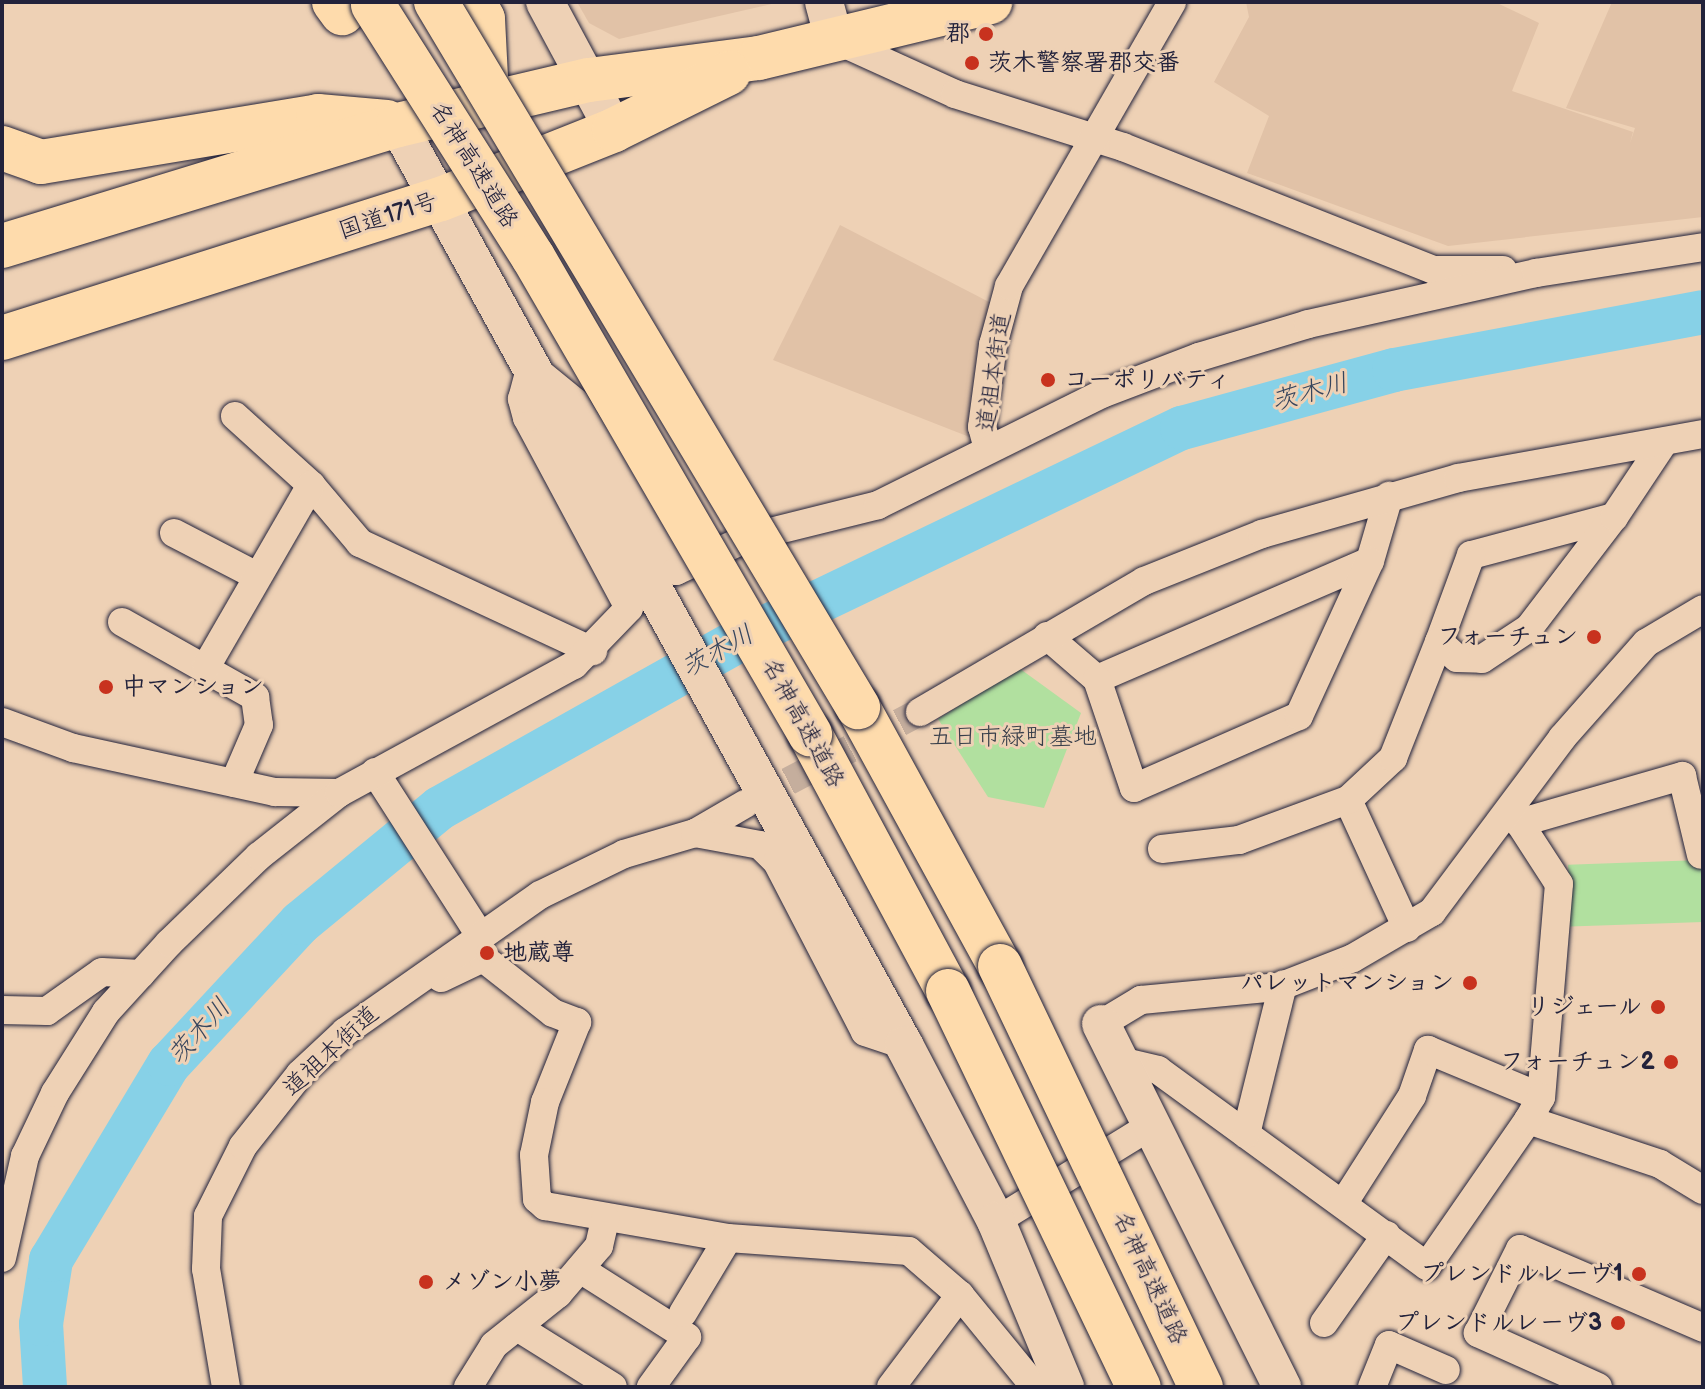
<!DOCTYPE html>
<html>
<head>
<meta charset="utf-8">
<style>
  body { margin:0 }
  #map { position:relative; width:1705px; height:1389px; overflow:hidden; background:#eed1b5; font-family:"Balsamiq Sans","Klee One",sans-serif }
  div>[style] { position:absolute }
  .built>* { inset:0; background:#e1c2a7 }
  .green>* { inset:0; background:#b1e09f; transform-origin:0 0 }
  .river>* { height:44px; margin:-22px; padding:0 22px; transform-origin:22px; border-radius:22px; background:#87d1e7 }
  .street-tunnel>* { height:28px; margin-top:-14px; transform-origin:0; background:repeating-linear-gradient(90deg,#c5ae9d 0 28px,transparent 0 42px) }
  .roads { filter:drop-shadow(0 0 2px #22223b) drop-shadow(0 0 2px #22223b) }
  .street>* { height:28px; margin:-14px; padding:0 14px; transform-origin:14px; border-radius:14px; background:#eed1b5 }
  .secondary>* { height:38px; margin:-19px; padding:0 19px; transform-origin:19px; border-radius:19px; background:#eed1b5 }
  .highway>* { height:44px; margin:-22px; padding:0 22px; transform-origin:22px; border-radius:22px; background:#fedbac }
  .bridges { filter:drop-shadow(0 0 2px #22223b) drop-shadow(0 0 2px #22223b) }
  .highway-bridge>* { height:44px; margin:-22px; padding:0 22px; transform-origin:22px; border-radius:22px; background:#fedbac }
  .dots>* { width:22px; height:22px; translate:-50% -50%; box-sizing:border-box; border:4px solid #eed1b5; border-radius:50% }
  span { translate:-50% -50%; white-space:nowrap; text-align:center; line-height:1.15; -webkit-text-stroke:6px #eed1b5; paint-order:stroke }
  .poi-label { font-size:24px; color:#22223b; font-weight:700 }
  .right { translate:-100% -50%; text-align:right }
  .left { translate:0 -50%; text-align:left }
  .street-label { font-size:24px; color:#22223b }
  .park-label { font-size:24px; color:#373e4a }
  .water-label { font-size:26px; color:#36455d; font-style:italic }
  .frame { position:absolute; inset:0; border:4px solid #22223b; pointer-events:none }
</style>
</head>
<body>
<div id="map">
  <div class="built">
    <div style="clip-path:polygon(577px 2px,780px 2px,619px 39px,589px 23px)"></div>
    <div style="clip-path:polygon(1246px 2px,1495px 2px,1539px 23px,1512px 91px,1633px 132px,1630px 143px,1635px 128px,1566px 108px,1612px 2px,1703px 2px,1703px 217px,1448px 246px,1247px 173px,1269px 116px,1214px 82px,1249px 17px)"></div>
    <div style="clip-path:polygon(840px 225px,991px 303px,972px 438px,773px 360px)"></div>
  </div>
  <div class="green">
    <div style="clip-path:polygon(1019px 668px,1081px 713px,1044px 808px,988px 797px,938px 719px)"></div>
    <div style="left:1701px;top:860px;width:62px;height:133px;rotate:88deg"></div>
  </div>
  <div class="river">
    <div style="left:45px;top:1387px;width:63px;rotate:-93.6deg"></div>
    <div style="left:41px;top:1324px;width:65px;rotate:-81.1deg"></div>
    <div style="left:51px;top:1260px;width:229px;rotate:-59deg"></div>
    <div style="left:169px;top:1064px;width:192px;rotate:-47.1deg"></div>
    <div style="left:300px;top:923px;width:181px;rotate:-39.4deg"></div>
    <div style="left:440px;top:808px;width:352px;rotate:-29.3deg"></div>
    <div style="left:747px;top:636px;width:482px;rotate:-25.6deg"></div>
    <div style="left:1182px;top:428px;width:220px;rotate:-15.3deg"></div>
    <div style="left:1394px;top:370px;width:314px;rotate:-10.6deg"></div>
  </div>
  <div class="street-tunnel">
    <div style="left:751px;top:801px;width:191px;rotate:-27.8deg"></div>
  </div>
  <div class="roads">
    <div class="street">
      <div style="left:834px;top:39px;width:133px;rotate:24.4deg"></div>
      <div style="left:955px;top:94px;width:176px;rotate:17.5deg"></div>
      <div style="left:1123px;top:147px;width:334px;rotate:21.6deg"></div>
      <div style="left:1434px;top:270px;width:69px"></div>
      <div style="left:235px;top:416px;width:103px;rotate:42.2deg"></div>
      <div style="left:311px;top:485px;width:76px;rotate:49.8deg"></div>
      <div style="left:360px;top:543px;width:257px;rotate:24.9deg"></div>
      <div style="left:988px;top:449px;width:23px;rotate:-105deg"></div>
      <div style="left:982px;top:427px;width:83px;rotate:-82.4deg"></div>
      <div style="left:993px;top:345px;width:61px;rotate:-74.8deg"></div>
      <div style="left:1009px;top:286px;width:327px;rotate:-60.1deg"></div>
      <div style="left:1614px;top:517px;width:148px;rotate:165.1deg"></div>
      <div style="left:1471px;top:555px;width:93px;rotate:110.2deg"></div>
      <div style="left:1439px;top:642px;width:24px;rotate:42deg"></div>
      <div style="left:1457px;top:658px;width:25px;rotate:2deg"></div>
      <div style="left:1482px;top:659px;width:56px;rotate:-33.4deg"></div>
      <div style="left:1529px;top:628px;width:140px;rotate:-52.6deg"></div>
      <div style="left:1614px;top:517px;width:90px;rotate:-56.3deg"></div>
      <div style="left:174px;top:533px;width:91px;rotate:27.4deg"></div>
      <div style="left:122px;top:622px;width:153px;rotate:29.4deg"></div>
      <div style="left:255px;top:697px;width:28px;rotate:82deg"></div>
      <div style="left:259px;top:725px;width:63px;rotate:113.3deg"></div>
      <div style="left:1047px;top:636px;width:66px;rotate:40.7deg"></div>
      <div style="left:1097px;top:679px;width:297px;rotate:-23.4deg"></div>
      <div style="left:1370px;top:561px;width:68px;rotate:-73.7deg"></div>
      <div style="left:206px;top:667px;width:210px;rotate:-60deg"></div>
      <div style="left:1097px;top:679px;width:115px;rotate:71.3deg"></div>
      <div style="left:1134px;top:788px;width:180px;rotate:-23.6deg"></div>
      <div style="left:1299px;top:716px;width:170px;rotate:-65.4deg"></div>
      <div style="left:920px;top:712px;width:259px;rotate:-30.3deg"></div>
      <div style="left:1144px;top:581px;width:127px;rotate:-21.7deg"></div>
      <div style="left:1262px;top:534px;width:204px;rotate:-15.9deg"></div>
      <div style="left:1458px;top:478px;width:249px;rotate:-10.2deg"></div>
      <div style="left:2px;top:722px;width:76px;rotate:20.1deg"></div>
      <div style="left:73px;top:748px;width:207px;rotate:12.3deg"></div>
      <div style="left:275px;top:792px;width:64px;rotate:0.9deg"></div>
      <div style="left:375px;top:772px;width:193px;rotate:57.3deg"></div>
      <div style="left:1348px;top:800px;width:141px;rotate:65.3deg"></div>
      <div style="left:1511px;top:810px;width:88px;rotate:57deg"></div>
      <div style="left:1559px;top:884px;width:214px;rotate:94.8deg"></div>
      <div style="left:1519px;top:823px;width:170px;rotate:-16.1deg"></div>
      <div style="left:1682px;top:776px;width:81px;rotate:76.5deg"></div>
      <div style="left:695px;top:833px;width:58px;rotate:-30.1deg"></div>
      <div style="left:1162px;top:849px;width:78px;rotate:-6.7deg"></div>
      <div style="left:1239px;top:840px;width:116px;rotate:-20.2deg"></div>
      <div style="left:1348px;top:800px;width:62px;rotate:-43deg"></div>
      <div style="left:1393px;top:758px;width:125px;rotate:-68.4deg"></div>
      <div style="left:441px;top:978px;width:47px;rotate:-25.5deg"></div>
      <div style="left:483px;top:958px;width:89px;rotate:38.2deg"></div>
      <div style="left:553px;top:1013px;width:26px;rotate:21deg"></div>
      <div style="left:577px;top:1022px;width:86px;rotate:111.8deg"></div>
      <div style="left:545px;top:1102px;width:54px;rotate:101.7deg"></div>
      <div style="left:534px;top:1155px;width:44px;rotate:86.1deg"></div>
      <div style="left:537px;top:1199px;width:11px;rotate:41deg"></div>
      <div style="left:545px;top:1206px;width:186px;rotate:9.9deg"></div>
      <div style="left:728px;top:1238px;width:181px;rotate:4.1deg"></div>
      <div style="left:909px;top:1251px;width:67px;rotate:40.8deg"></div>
      <div style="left:960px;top:1295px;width:119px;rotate:50.8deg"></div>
      <div style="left:2px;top:1010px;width:45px;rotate:1.3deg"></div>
      <div style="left:47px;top:1011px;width:67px;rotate:-35.3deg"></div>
      <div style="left:102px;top:972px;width:39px;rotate:3deg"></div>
      <div style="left:1101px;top:1024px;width:47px;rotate:-31deg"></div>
      <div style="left:1141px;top:1000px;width:139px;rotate:-5.4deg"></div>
      <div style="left:1279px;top:987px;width:79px;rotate:-21.4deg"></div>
      <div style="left:1353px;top:958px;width:91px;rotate:-30.2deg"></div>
      <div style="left:1432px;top:912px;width:217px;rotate:-53.2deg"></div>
      <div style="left:1562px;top:738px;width:127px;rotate:-48.5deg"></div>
      <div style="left:1646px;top:643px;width:66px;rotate:-30.8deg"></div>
      <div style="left:1124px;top:1062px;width:35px;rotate:13deg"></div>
      <div style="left:1158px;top:1070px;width:333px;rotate:36.1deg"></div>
      <div style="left:1427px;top:1266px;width:178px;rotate:-55.3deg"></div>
      <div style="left:1528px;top:1120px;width:139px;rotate:18.4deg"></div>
      <div style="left:1660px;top:1164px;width:50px;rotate:31.2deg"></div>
      <div style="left:1246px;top:1134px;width:154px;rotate:-76.1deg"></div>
      <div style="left:1343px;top:1204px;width:128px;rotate:-57.4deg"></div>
      <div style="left:1412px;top:1096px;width:49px;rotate:-70.8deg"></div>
      <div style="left:1428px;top:1050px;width:122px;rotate:22.6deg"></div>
      <div style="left:1541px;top:1097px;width:26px;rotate:119deg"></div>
      <div style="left:996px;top:1221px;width:183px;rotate:-31.6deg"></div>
      <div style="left:2px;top:1258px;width:105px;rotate:-77.3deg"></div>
      <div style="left:25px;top:1156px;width:70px;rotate:-64.5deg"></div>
      <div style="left:55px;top:1093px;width:96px;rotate:-57.8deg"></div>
      <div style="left:106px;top:1012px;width:93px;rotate:-47.6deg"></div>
      <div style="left:169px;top:943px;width:125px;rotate:-44deg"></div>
      <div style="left:259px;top:856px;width:102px;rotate:-38.2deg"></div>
      <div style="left:339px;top:793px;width:268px;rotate:-28.6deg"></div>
      <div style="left:574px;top:665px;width:79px;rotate:-46deg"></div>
      <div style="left:629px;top:608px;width:216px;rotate:-118.2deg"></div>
      <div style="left:527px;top:418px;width:20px;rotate:-105deg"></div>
      <div style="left:522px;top:399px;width:34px;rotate:-75deg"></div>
      <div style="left:531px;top:366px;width:57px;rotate:39.3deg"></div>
      <div style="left:575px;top:402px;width:197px;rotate:59.1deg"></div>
      <div style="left:676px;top:571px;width:81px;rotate:-24.7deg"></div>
      <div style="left:750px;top:537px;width:132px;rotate:-14deg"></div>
      <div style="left:878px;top:505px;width:250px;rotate:-26.4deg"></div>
      <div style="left:1102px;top:394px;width:104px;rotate:-20.9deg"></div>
      <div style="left:1199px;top:357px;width:114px;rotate:-16.8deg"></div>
      <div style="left:1308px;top:324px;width:234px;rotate:-12.6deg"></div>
      <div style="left:1536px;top:273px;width:169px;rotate:-8.8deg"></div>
      <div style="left:580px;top:1269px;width:127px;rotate:32.4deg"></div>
      <div style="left:687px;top:1337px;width:62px;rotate:125.8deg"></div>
      <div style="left:683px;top:1313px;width:87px;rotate:-59deg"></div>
      <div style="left:1324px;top:1323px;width:108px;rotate:-54.8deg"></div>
      <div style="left:517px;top:1327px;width:113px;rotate:32deg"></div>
      <div style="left:226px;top:1387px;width:120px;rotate:-99.6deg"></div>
      <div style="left:206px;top:1269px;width:53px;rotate:-87.8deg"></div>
      <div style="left:208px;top:1216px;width:78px;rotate:-63.4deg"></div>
      <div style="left:243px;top:1146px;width:92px;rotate:-51.6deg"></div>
      <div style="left:300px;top:1074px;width:62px;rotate:-43deg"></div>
      <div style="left:345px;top:1032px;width:238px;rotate:-35.1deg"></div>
      <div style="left:540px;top:895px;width:93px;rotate:-26deg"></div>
      <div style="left:624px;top:854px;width:74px;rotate:-16.5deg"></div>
      <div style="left:695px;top:833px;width:66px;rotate:10.5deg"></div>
      <div style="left:760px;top:845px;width:24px;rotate:45deg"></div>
      <div style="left:777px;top:862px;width:191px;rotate:62.6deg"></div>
      <div style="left:865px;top:1032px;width:41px;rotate:18.4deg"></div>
      <div style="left:468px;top:1387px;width:49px;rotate:-58.2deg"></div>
      <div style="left:494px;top:1345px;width:82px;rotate:-38.6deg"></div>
      <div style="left:558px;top:1294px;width:63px;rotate:-49.5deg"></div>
      <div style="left:599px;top:1246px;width:28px;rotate:-77deg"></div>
      <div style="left:891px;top:1387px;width:115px;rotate:-53.1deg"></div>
      <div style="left:1372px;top:1387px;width:45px;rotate:-68deg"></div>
      <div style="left:1389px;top:1345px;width:62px;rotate:23.7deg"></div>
      <div style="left:1598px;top:1387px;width:132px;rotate:-155.8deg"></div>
      <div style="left:1478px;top:1333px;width:94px;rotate:-63.4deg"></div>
      <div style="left:1520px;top:1249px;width:199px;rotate:23.3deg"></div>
    </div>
    <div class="secondary">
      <div style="left:545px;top:2px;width:145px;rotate:61.7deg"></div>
      <div style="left:824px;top:2px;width:38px;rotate:75deg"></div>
      <div style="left:398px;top:125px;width:1050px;rotate:61.19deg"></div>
      <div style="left:904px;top:1045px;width:199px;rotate:62.4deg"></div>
      <div style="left:996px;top:1221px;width:180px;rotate:67.4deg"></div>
      <div style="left:1101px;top:1024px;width:406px;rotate:63.5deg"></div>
    </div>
    <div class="highway">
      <div style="left:334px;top:2px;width:14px;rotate:54deg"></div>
      <div style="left:474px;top:2px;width:19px;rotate:62deg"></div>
      <div style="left:483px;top:19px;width:59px;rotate:87.1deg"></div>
      <div style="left:2px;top:148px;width:41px;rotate:19.7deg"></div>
      <div style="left:41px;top:162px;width:281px;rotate:-9.4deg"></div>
      <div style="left:318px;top:116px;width:69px;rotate:5deg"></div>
      <div style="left:2px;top:246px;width:414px;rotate:-17deg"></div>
      <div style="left:398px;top:125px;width:196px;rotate:-13.3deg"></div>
      <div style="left:589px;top:80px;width:171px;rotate:-7.4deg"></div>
      <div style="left:759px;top:58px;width:238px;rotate:-13.6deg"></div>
      <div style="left:2px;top:338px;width:460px;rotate:-17.6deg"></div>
      <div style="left:441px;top:199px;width:186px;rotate:-21.7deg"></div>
      <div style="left:614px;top:130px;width:128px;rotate:-26.4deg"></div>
      <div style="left:858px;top:707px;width:295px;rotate:61.3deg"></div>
      <div style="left:810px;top:734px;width:292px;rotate:61.8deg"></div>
    </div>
  </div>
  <div class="bridges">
    <div class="highway-bridge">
      <div style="left:436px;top:2px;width:822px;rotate:59.1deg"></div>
      <div style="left:373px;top:5px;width:299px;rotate:57.6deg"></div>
      <div style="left:533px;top:257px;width:552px;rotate:59.86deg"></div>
      <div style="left:1000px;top:966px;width:467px;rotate:64.5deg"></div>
      <div style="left:948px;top:991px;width:440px;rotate:64.3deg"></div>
    </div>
  </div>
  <div class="dots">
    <div style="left:986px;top:34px;background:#c8321e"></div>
    <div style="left:972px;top:63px;background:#c8321e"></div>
    <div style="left:1048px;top:380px;background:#c8321e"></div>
    <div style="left:1594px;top:637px;background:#c8321e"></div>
    <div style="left:106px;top:687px;background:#c8321e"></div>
    <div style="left:487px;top:953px;background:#c8321e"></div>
    <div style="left:1470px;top:983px;background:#c8321e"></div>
    <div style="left:1658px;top:1007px;background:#c8321e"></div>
    <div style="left:1671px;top:1062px;background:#c8321e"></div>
    <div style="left:1639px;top:1274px;background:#c8321e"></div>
    <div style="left:426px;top:1282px;background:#c8321e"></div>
    <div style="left:1618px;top:1323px;background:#c8321e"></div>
  </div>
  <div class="poi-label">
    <span class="right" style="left:970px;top:34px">郡</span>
    <span class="left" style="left:988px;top:63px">茨木警察署郡交番</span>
    <span class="left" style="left:1064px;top:380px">コーポリバティ</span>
    <span class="right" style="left:1578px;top:637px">フォーチュン</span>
    <span class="left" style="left:122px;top:687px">中マンション</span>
    <span class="left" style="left:503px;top:953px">地蔵尊</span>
    <span class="right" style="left:1454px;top:983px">パレットマンション</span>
    <span class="right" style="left:1642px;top:1007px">リジェール</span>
    <span class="right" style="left:1655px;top:1062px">フォーチュン2</span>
    <span class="right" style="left:1623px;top:1274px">プレンドルレーヴ1</span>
    <span class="left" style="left:442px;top:1282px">メゾン小夢</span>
    <span class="right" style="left:1602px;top:1323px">プレンドルレーヴ3</span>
  </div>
  <div class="street-label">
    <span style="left:474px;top:165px;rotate:58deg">名神高速道路</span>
    <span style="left:388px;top:216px;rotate:-18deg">国道171号</span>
    <span style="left:994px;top:372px;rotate:-82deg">道祖本街道</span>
    <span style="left:803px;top:723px;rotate:61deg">名神高速道路</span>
    <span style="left:331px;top:1051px;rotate:-43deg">道祖本街道</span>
    <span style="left:1150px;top:1278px;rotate:65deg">名神高速道路</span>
  </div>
  <div class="park-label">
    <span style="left:1013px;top:737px">五日市緑町墓地</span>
  </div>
  <div class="water-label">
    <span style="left:1310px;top:393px;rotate:-15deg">茨木川</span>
    <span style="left:718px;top:652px;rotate:-29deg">茨木川</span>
    <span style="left:200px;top:1032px;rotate:-48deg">茨木川</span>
  </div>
  <div class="frame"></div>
</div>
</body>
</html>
